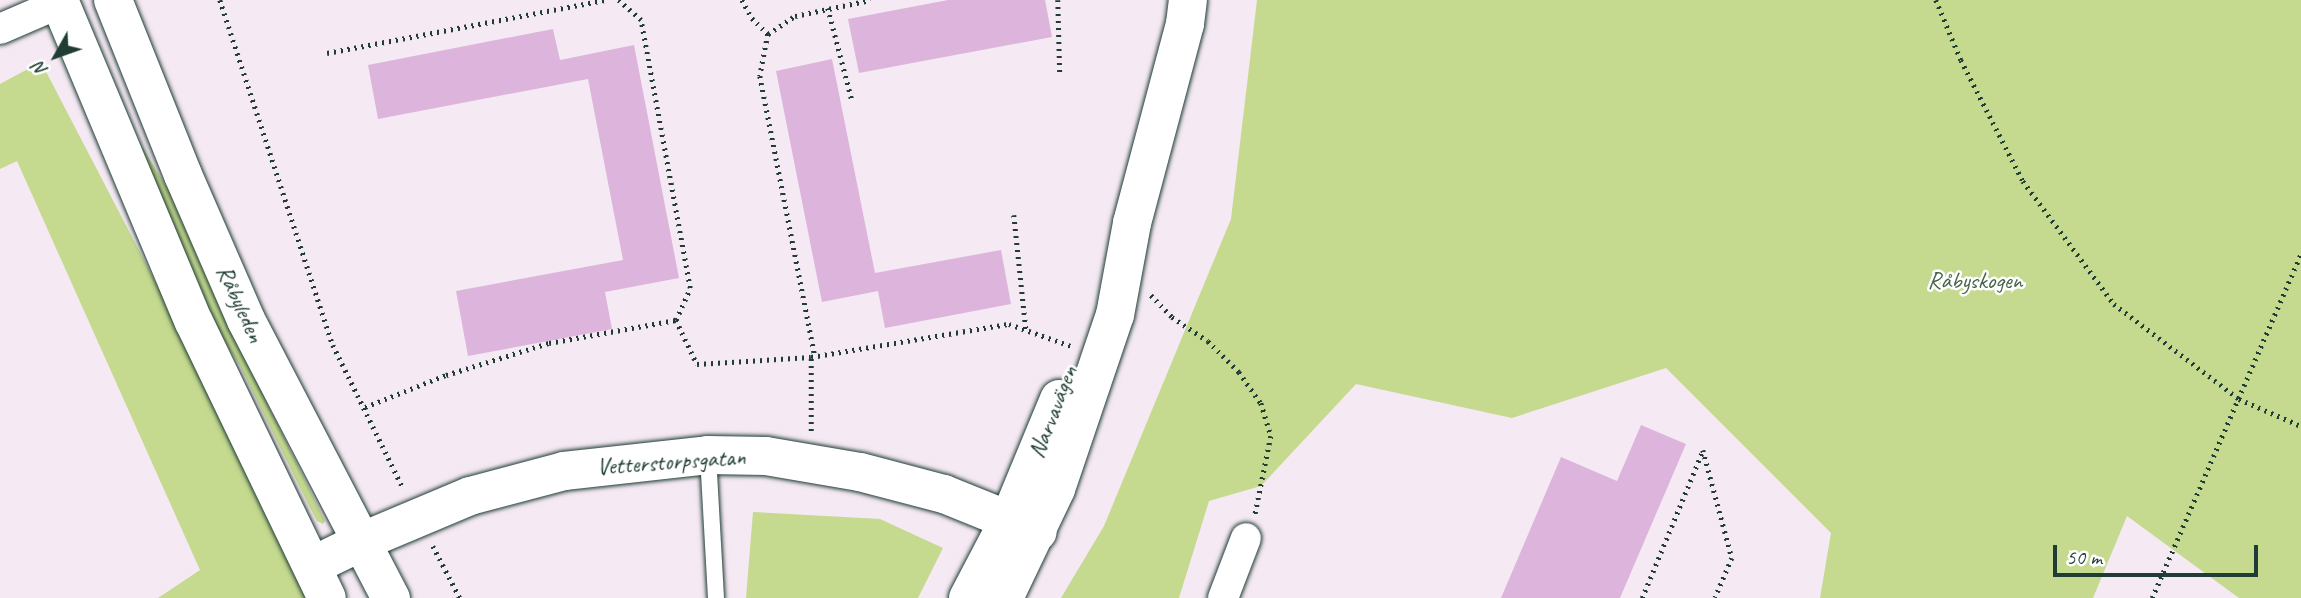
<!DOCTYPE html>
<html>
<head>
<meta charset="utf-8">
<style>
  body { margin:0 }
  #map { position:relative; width:2301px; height:598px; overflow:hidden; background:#f5e9f4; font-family:Caveat,sans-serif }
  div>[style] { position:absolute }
  .green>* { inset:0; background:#c5d98f }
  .building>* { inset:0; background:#ddb5dc }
  .path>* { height:4.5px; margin-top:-2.25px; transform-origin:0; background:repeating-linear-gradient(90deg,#1f3d34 0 2px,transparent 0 7px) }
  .roads { filter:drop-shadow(0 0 2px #1f3d34) drop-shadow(0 0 2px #1f3d34) }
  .lane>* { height:16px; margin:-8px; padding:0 8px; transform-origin:8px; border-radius:8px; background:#fff }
  .street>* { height:30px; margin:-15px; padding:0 15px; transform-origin:15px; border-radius:15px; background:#fff }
  .secondary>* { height:38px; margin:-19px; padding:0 19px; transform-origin:19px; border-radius:19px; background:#fff }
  span { translate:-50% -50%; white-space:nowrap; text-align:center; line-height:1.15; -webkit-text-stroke:5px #fff; paint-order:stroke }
  .park-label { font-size:24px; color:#48644b }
  .street-label { font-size:24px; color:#1f3d34 }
  .north { position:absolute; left:21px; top:21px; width:70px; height:70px; -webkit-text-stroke:5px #fff; paint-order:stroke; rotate:230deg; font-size:19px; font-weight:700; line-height:28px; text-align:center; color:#1f3d34 }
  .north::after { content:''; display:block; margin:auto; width:24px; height:32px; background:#1f3d34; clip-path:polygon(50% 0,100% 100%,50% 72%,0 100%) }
  .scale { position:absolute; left:2053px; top:545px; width:205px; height:32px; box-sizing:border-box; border:4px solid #1f3d34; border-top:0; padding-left:9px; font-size:21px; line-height:24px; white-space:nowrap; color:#1f3d34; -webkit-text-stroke:5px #fff; paint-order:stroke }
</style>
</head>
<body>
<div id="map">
  <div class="green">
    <div style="clip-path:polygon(1257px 0,2301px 0,2301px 598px,2239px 598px,2127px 516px,2093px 598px,1820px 598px,1831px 533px,1666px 368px,1512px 418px,1356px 384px,1261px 486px,1209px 501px,1179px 598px,1061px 598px,1104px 526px,1231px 219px)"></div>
    <div style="clip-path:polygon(41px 62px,320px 598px,158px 598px,200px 570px,17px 161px,0 169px,0 84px)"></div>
    <div style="clip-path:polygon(136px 147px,143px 148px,176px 203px,268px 405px,325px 521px,323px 524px,317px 521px,309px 506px,240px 366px,207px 315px)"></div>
    <div style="clip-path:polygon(753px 512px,880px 519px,943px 548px,918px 598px,746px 598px)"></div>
  </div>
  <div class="building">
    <div style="clip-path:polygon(948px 0,1045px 0,1052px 37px,859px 73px,848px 19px)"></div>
    <div style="clip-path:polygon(553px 29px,560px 60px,634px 45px,679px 278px,605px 292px,612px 329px,468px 356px,456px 291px,623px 260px,588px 79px,378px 119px,368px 65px)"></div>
    <div style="clip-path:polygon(832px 59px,875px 273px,1001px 250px,1011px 304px,885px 328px,878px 291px,822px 302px,776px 71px)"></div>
    <div style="clip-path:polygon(1641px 425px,1686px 444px,1620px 598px,1501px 598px,1561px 457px,1617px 481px)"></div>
  </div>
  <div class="path">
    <div style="left:220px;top:0;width:363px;rotate:71.9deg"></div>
    <div style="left:333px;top:345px;width:159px;rotate:63.9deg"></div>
    <div style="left:742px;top:0;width:21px;rotate:61deg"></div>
    <div style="left:752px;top:18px;width:23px;rotate:45deg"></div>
    <div style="left:768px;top:34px;width:43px;rotate:100.8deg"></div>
    <div style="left:760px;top:76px;width:285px;rotate:78.9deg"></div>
    <div style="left:1058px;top:0;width:74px;rotate:88.5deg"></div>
    <div style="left:1936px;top:0;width:65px;rotate:67.4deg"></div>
    <div style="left:1961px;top:60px;width:136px;rotate:62.9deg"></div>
    <div style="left:2023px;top:181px;width:153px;rotate:53.5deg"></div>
    <div style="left:2114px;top:304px;width:157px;rotate:37.2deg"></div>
    <div style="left:2239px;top:399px;width:68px;rotate:23.5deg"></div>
    <div style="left:828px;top:8px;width:95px;rotate:75.4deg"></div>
    <div style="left:768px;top:34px;width:32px;rotate:-34deg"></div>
    <div style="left:795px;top:16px;width:77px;rotate:-12deg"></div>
    <div style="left:327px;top:53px;width:283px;rotate:-10.8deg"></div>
    <div style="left:1014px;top:215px;width:116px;rotate:84deg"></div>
    <div style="left:1151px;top:295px;width:30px;rotate:46deg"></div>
    <div style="left:1172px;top:317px;width:43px;rotate:33.7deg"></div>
    <div style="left:1208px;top:341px;width:44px;rotate:45deg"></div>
    <div style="left:1239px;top:372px;width:38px;rotate:55deg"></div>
    <div style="left:1261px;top:403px;width:34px;rotate:73deg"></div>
    <div style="left:1271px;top:436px;width:81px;rotate:101.4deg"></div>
    <div style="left:676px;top:320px;width:49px;rotate:64.5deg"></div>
    <div style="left:697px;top:364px;width:114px;rotate:-3.5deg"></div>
    <div style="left:811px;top:357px;width:201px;rotate:-9.5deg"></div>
    <div style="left:1009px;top:324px;width:66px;rotate:19.5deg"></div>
    <div style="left:365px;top:407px;width:87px;rotate:-21.6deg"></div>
    <div style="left:446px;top:375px;width:108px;rotate:-17.3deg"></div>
    <div style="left:549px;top:343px;width:129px;rotate:-10.3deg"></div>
    <div style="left:676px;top:320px;width:35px;rotate:-66deg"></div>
    <div style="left:690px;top:288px;width:272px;rotate:-100.4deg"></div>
    <div style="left:641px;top:20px;width:30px;rotate:-139deg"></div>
    <div style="left:811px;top:431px;width:74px;rotate:-90deg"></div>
    <div style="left:433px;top:546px;width:59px;rotate:62.6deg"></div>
    <div style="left:1642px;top:598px;width:160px;rotate:-67.6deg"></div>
    <div style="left:1703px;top:450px;width:112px;rotate:75deg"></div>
    <div style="left:1732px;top:558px;width:43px;rotate:113deg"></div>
    <div style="left:2152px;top:598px;width:376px;rotate:-66.6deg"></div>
  </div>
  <div class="roads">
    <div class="lane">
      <div style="left:708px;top:455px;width:143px;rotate:86.8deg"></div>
    </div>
    <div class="street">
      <div style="left:0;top:29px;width:65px;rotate:-23.4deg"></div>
      <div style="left:1223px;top:598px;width:64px;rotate:-69deg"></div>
    </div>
    <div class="secondary">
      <div style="left:59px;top:0;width:349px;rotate:67.3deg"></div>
      <div style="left:194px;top:322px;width:306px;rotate:64.3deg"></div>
      <div style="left:113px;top:0;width:188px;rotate:68.2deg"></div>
      <div style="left:183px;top:175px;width:158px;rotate:66.5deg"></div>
      <div style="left:246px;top:320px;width:314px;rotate:62.5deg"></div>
      <div style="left:312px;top:566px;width:57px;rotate:-26.1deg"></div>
      <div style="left:363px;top:541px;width:116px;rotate:-22.8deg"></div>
      <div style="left:470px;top:496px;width:97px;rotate:-14.9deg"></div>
      <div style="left:564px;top:471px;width:145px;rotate:-6.3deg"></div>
      <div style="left:708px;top:455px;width:58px;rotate:1deg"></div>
      <div style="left:766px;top:456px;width:95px;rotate:9.7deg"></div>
      <div style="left:860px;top:472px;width:87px;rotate:14.7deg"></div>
      <div style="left:944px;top:494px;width:101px;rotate:22deg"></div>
      <div style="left:968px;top:598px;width:88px;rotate:-62.3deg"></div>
      <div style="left:1009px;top:520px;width:131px;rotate:-67.5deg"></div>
      <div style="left:1004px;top:598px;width:121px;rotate:-64.5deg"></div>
      <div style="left:1056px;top:489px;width:184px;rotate:-71.3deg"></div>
      <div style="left:1115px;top:315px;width:94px;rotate:-79.5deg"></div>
      <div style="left:1132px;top:223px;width:206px;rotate:-75.1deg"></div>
      <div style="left:1185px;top:24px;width:24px;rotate:-83deg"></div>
    </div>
  </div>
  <div class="park-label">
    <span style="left:1975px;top:281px">Råbyskogen</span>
  </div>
  <div class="street-label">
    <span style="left:240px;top:304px;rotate:65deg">Råbyleden</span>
    <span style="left:1053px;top:412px;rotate:-69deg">Narvavägen</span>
    <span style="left:671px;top:462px;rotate:-4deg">Vetterstorpsgatan</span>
  </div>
  <div class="north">N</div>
  <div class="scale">50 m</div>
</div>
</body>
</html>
